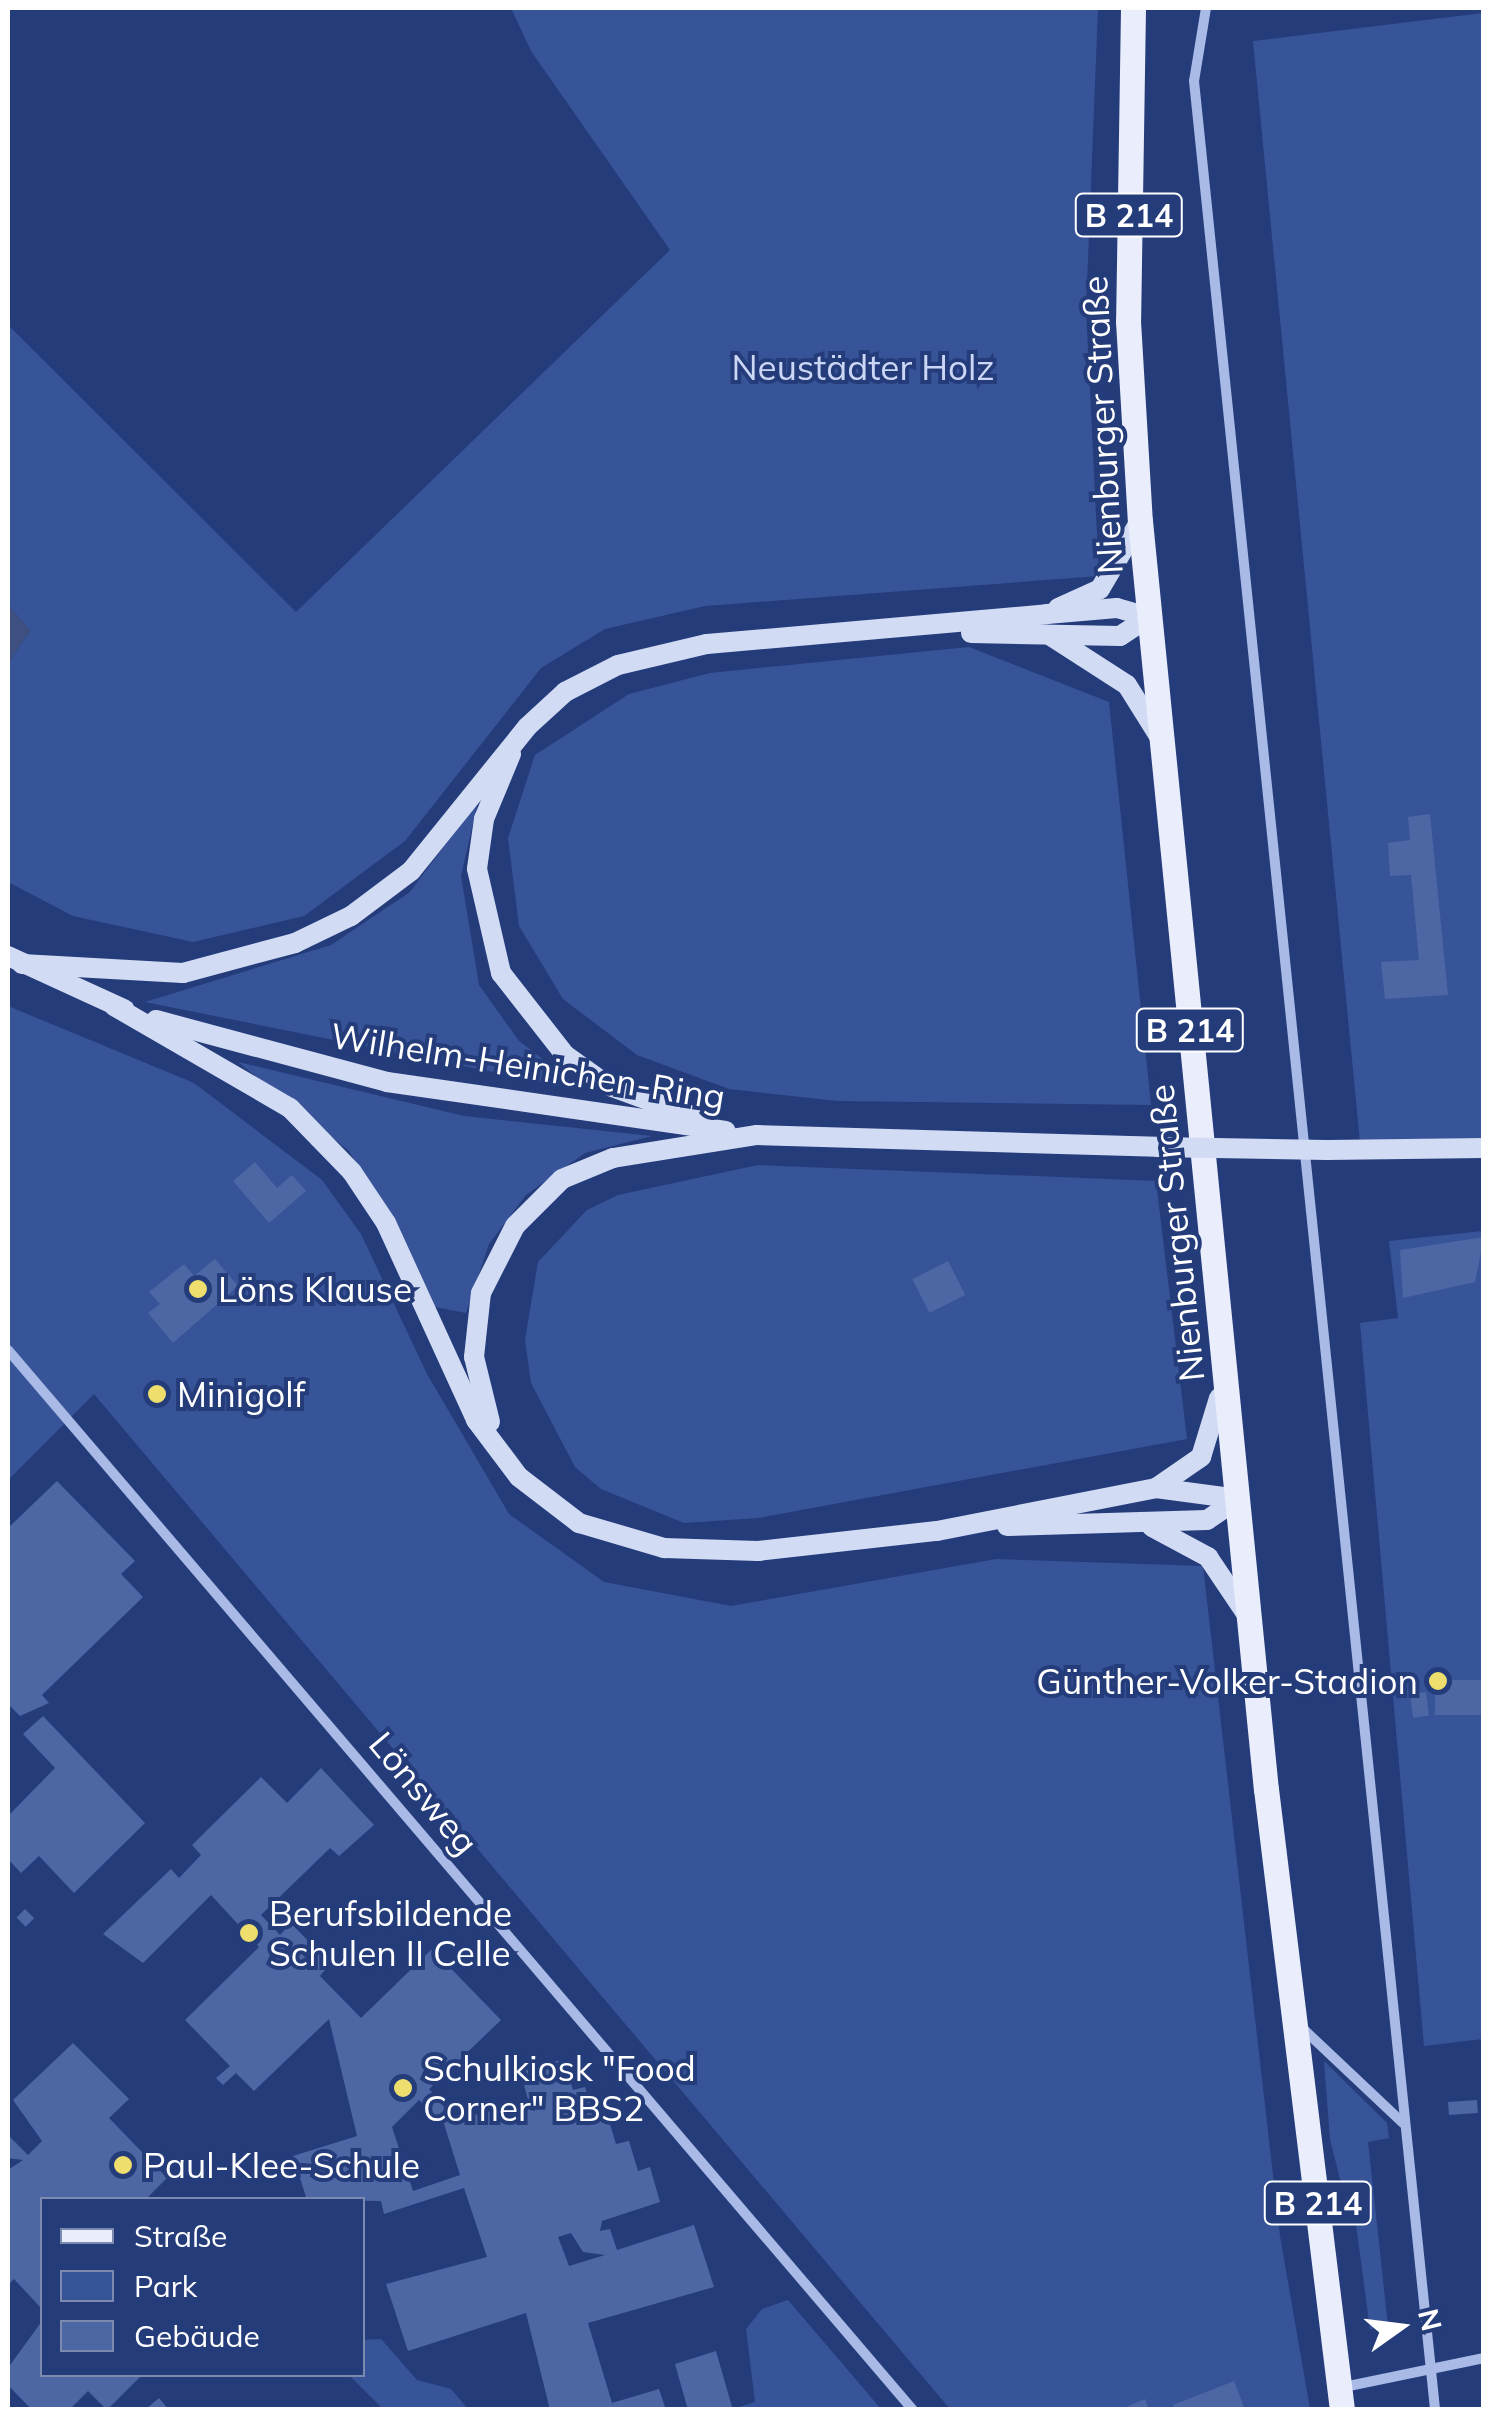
<!DOCTYPE html>
<html>
<head>
<meta charset="utf-8">
<style>
  body { margin:0 }
  #map { position:relative; width:1491px; height:2417px; overflow:hidden; background:#253c7b; font-family:Mulish,sans-serif }
  div>[style] { position:absolute }
  .green>* { inset:0; background:#385499 }
  .water>* { inset:0; background:#3e507f }
  .building>* { inset:0; background:#4d66a4; transform-origin:0 0 }
  .minor>* { height:10px; margin:-5px; padding:0 5px; transform-origin:5px; border-radius:5px; background:#a8bae5 }
  .secondary>* { height:20px; margin:-10px; padding:0 10px; transform-origin:10px; border-radius:10px; background:#d2dbf4 }
  .primary>* { height:25px; margin:-12.5px; padding:0 12.5px; transform-origin:12.5px; border-radius:12.5px; background:#e9edfc }
  .secondary-bridge>* { height:20px; margin:-10px; padding:0 10px; transform-origin:10px; border-radius:10px; background:#d2dbf4 }
  .dots>* { width:28px; height:28px; translate:-50% -50%; box-sizing:border-box; border:5px solid #253c7b; border-radius:50% }
  span { translate:-50% -50%; white-space:nowrap; text-align:center; line-height:1.15; -webkit-text-stroke:8px #253c7b; paint-order:stroke }
  .shield-label span { padding:2px 8px; background:#253c7b; border:2px solid; border-radius:8px; -webkit-text-stroke-width:0 }
  .shield-label { font-size:32px; color:#fff; font-weight:700 }
  .park-label { font-size:35px; color:#cbd7f4 }
  .street-label { font-size:35px; color:#fff }
  .poi-label { font-size:35px; color:#fff }
  .left { translate:0 -50%; text-align:left }
  .right { translate:-100% -50%; text-align:right }
  .frame { position:absolute; inset:0; border:10px solid #fff; pointer-events:none }
  .legend { position:absolute; left:40px; top:2197px; width:325px; height:180px; box-sizing:border-box; background:#253c7b; border:2px solid #7c8ab0; margin:0; padding:12px 18px; list-style:none; font-size:30px; color:#fff }
  .legend li { display:flex; align-items:center; gap:20px; height:50px }
  .legend b { width:50px; border:2px solid #7c8ab0 }
  .north { position:absolute; left:1351px; top:2277px; width:100px; height:100px; -webkit-text-stroke:8px #253c7b; paint-order:stroke; rotate:76deg; font-size:28px; font-weight:700; line-height:40px; text-align:center; color:#fff }
  .north::after { content:''; display:block; margin:auto; width:35px; height:45px; background:#fff; clip-path:polygon(50% 0,100% 100%,50% 72%,0 100%) }
</style>
</head>
<body>
<div id="map">
  <div class="green">
    <div style="clip-path:polygon(511px 8px,1098px 8px,1086px 309px,1099px 576px,705px 606px,605px 629px,541px 668px,405px 841px,304px 916px,193px 942px,73px 916px,8px 882px,8px 663px,30px 631px,8px 604px,8px 325px,296px 612px,670px 250px,531px 51px)"></div>
    <div style="clip-path:polygon(1483px 13px,1483px 1138px,1360px 1142px,1253px 41px)"></div>
    <div style="clip-path:polygon(969px 647px,1109px 702px,1151px 1105px,838px 1101px,729px 1089px,637px 1055px,563px 999px,519px 926px,508px 838px,535px 755px,629px 694px,710px 673px)"></div>
    <div style="clip-path:polygon(478px 801px,461px 876px,479px 985px,519px 1041px,583px 1090px,145px 1002px,331px 945px,410px 892px)"></div>
    <div style="clip-path:polygon(8px 1006px,194px 1083px,322px 1180px,361px 1234px,427px 1374px,509px 1514px,604px 1582px,731px 1606px,996px 1559px,1203px 1566px,1280px 2236px,1310px 2409px,950px 2409px,94px 1394px,8px 1480px)"></div>
    <div style="clip-path:polygon(238px 1062px,464px 1116px,652px 1136px,585px 1153px,526px 1195px,489px 1244px,466px 1313px,435px 1307px,349px 1151px)"></div>
    <div style="clip-path:polygon(758px 1165px,1156px 1181px,1187px 1439px,758px 1518px,684px 1523px,601px 1489px,575px 1467px,531px 1383px,525px 1340px,538px 1262px,587px 1210px,618px 1195px)"></div>
    <div style="clip-path:polygon(1483px 1231px,1483px 2039px,1424px 2046px,1360px 1323px,1398px 1318px,1389px 1241px)"></div>
    <div style="clip-path:polygon(1324px 2061px,1387px 2123px,1389px 2138px,1368px 2142px,1388px 2326px,1370px 2329px,1351px 2187px,1342px 2187px,1330px 2139px)"></div>
    <div style="clip-path:polygon(788px 2300px,881px 2409px,733px 2409px,755px 2402px,746px 2329px,762px 2309px)"></div>
    <div style="clip-path:polygon(381px 2339px,417px 2380px,451px 2389px,468px 2409px,383px 2409px,349px 2375px,362px 2374px,363px 2340px)"></div>
  </div>
  <div class="water">
    <div style="clip-path:polygon(8px 604px,30px 631px,8px 663px)"></div>
  </div>
  <div class="building">
    <div style="clip-path:polygon(1430px 814px,1448px 995px,1385px 999px,1381px 962px,1419px 960px,1411px 875px,1390px 876px,1388px 843px,1410px 840px,1408px 817px)"></div>
    <div style="clip-path:polygon(255px 1162px,277px 1188px,292px 1175px,306px 1191px,269px 1223px,233px 1181px)"></div>
    <div style="clip-path:polygon(1484px 1237px,1475px 1282px,1403px 1298px,1400px 1250px)"></div>
    <div style="clip-path:polygon(215px 1259px,238px 1286px,173px 1343px,148px 1313px,160px 1304px,149px 1292px,184px 1264px,194px 1276px)"></div>
    <div style="left:948px;top:1261px;width:38px;height:40px;rotate:63deg"></div>
    <div style="clip-path:polygon(57px 1481px,135px 1561px,121px 1574px,143px 1597px,42px 1695px,49px 1703px,20px 1716px,8px 1704px,8px 1528px)"></div>
    <div style="left:1484px;top:1680px;width:35px;height:49px;rotate:90deg"></div>
    <div style="left:1426px;top:1692px;width:24px;height:16px;rotate:83deg"></div>
    <div style="clip-path:polygon(43px 1716px,145px 1823px,74px 1893px,39px 1856px,21px 1873px,8px 1859px,8px 1816px,55px 1768px,23px 1734px)"></div>
    <div style="clip-path:polygon(evenodd,321px 1768px,374px 1825px,339px 1856px,330px 1848px,261px 1915px,280px 1935px,291px 1923px,330px 1964px,320px 1976px,361px 2018px,432px 1949px,501px 2020px,429px 2089px,455px 2119px,529px 2103px,519px 2067px,564px 2060px,573px 2090px,585px 2087px,595px 2117px,607px 2114px,616px 2144px,629px 2141px,638px 2171px,650px 2167px,660px 2202px,602px 2221px,600px 2231px,610px 2229px,617px 2250px,694px 2225px,714px 2287px,588px 2323px,612px 2403px,659px 2389px,666px 2410px,550px 2410px,526px 2313px,408px 2351px,386px 2284px,487px 2257px,464px 2188px,384px 2214px,381px 2201px,307px 2200px,293px 2156px,357px 2136px,329px 2019px,254px 2091px,236px 2073px,223px 2085px,216px 2078px,230px 2066px,185px 2020px,259px 1947px,211px 1895px,143px 1963px,103px 1934px,171px 1869px,179px 1878px,201px 1855px,192px 1845px,261px 1777px,287px 1803px,321px 1768px,419px 2100px,444px 2124px,460px 2175px,413px 2191px,392px 2127px,419px 2100px,321px 1768px,571px 2233px,583px 2252px,605px 2255px,569px 2266px,558px 2237px,571px 2233px)"></div>
    <div style="left:25px;top:1909px;width:13px;height:12px;rotate:45deg"></div>
    <div style="clip-path:polygon(73px 2043px,129px 2099px,109px 2118px,167px 2178px,145px 2200px,42px 2200px,42px 2309px,14px 2279px,8px 2285px,8px 2170px,23px 2160px,8px 2158px,8px 2135px,28px 2155px,42px 2141px,13px 2100px)"></div>
    <div style="left:1477px;top:2100px;width:13px;height:29px;rotate:86deg"></div>
    <div style="clip-path:polygon(42px 2321px,42px 2374px,143px 2374px,107px 2410px,88px 2391px,69px 2410px,32px 2410px,8px 2385px,8px 2368px)"></div>
    <div style="clip-path:polygon(716px 2351px,732px 2407px,688px 2410px,675px 2364px)"></div>
    <div style="clip-path:polygon(1234px 2381px,1245px 2410px,1175px 2410px,1173px 2405px)"></div>
    <div style="clip-path:polygon(159px 2398px,169px 2410px,145px 2410px)"></div>
    <div style="clip-path:polygon(1145px 2399px,1149px 2410px,1129px 2410px,1128px 2406px)"></div>
  </div>
  <div class="minor">
    <div style="left:1206px;top:8px;width:74px;rotate:99.3deg"></div>
    <div style="left:1194px;top:81px;width:2341px;rotate:84.09deg"></div>
    <div style="left:8px;top:1350px;width:1394px;rotate:49.51deg"></div>
    <div style="left:1299px;top:2025px;width:143px;rotate:43.3deg"></div>
    <div style="left:1344px;top:2387px;width:143px;rotate:-11.7deg"></div>
  </div>
  <div class="secondary">
    <div style="left:1058px;top:608px;width:46px;rotate:-24.3deg"></div>
    <div style="left:1100px;top:589px;width:79px;rotate:-59.5deg"></div>
    <div style="left:971px;top:633px;width:149px;rotate:1.2deg"></div>
    <div style="left:1120px;top:636px;width:35px;rotate:-33deg"></div>
    <div style="left:1051px;top:636px;width:90px;rotate:32.8deg"></div>
    <div style="left:1127px;top:685px;width:60px;rotate:57.9deg"></div>
    <div style="left:511px;top:754px;width:70px;rotate:112.6deg"></div>
    <div style="left:484px;top:819px;width:50px;rotate:98deg"></div>
    <div style="left:477px;top:869px;width:107px;rotate:77deg"></div>
    <div style="left:501px;top:973px;width:104px;rotate:52deg"></div>
    <div style="left:565px;top:1055px;width:52px;rotate:35.5deg"></div>
    <div style="left:607px;top:1085px;width:96px;rotate:20.1deg"></div>
    <div style="left:8px;top:956px;width:128px;rotate:24.6deg"></div>
    <div style="left:22px;top:964px;width:161px;rotate:3.2deg"></div>
    <div style="left:183px;top:973px;width:116px;rotate:-15deg"></div>
    <div style="left:295px;top:943px;width:62px;rotate:-25.7deg"></div>
    <div style="left:351px;top:916px;width:75px;rotate:-36.9deg"></div>
    <div style="left:411px;top:871px;width:185px;rotate:-51.1deg"></div>
    <div style="left:527px;top:727px;width:52px;rotate:-42.6deg"></div>
    <div style="left:565px;top:692px;width:59px;rotate:-27deg"></div>
    <div style="left:618px;top:665px;width:91px;rotate:-13.3deg"></div>
    <div style="left:707px;top:644px;width:341px;rotate:-5deg"></div>
    <div style="left:1047px;top:614px;width:70px;rotate:-4.9deg"></div>
    <div style="left:1117px;top:608px;width:33px;rotate:16deg"></div>
    <div style="left:114px;top:1006px;width:203px;rotate:30.1deg"></div>
    <div style="left:290px;top:1108px;width:89px;rotate:45.9deg"></div>
    <div style="left:352px;top:1172px;width:61px;rotate:56.3deg"></div>
    <div style="left:386px;top:1223px;width:217px;rotate:65.4deg"></div>
    <div style="left:476px;top:1420px;width:71px;rotate:53deg"></div>
    <div style="left:519px;top:1477px;width:76px;rotate:37.5deg"></div>
    <div style="left:579px;top:1523px;width:89px;rotate:16.4deg"></div>
    <div style="left:664px;top:1548px;width:94px;rotate:1.8deg"></div>
    <div style="left:758px;top:1551px;width:180px;rotate:-6.4deg"></div>
    <div style="left:937px;top:1531px;width:223px;rotate:-11.1deg"></div>
    <div style="left:1156px;top:1488px;width:83px;rotate:7.6deg"></div>
    <div style="left:156px;top:1020px;width:239px;rotate:15deg"></div>
    <div style="left:387px;top:1082px;width:342px;rotate:8.2deg"></div>
    <div style="left:1327px;top:1150px;width:157px;rotate:-0.7deg"></div>
    <div style="left:490px;top:1422px;width:67px;rotate:-103.8deg"></div>
    <div style="left:474px;top:1357px;width:64px;rotate:-83.8deg"></div>
    <div style="left:481px;top:1293px;width:75px;rotate:-63.1deg"></div>
    <div style="left:515px;top:1226px;width:66px;rotate:-45deg"></div>
    <div style="left:562px;top:1179px;width:55px;rotate:-22.4deg"></div>
    <div style="left:613px;top:1158px;width:146px;rotate:-9.1deg"></div>
    <div style="left:757px;top:1135px;width:400px;rotate:1.7deg"></div>
    <div style="left:1156px;top:1488px;width:55px;rotate:-34.6deg"></div>
    <div style="left:1201px;top:1457px;width:62px;rotate:-73deg"></div>
    <div style="left:1007px;top:1526px;width:200px;rotate:-1.7deg"></div>
    <div style="left:1207px;top:1520px;width:37px;rotate:-34deg"></div>
    <div style="left:1152px;top:1527px;width:64px;rotate:28.2deg"></div>
    <div style="left:1208px;top:1557px;width:66px;rotate:56.1deg"></div>
  </div>
  <div class="primary">
    <div style="left:1133px;top:8px;width:313px;rotate:90.9deg"></div>
    <div style="left:1128px;top:321px;width:200px;rotate:86.6deg"></div>
    <div style="left:1140px;top:521px;width:1274px;rotate:84.33deg"></div>
    <div style="left:1266px;top:1789px;width:626px;rotate:83.02deg"></div>
  </div>
  <div class="secondary-bridge">
    <div style="left:1157px;top:1147px;width:170px;rotate:1deg"></div>
  </div>
  <div class="dots">
    <div style="left:198px;top:1289px;background:#eede6d"></div>
    <div style="left:157px;top:1394px;background:#eede6d"></div>
    <div style="left:1438px;top:1681px;background:#eede6d"></div>
    <div style="left:249px;top:1933px;background:#eede6d"></div>
    <div style="left:403px;top:2088px;background:#eede6d"></div>
    <div style="left:123px;top:2165px;background:#eede6d"></div>
  </div>
  <div class="shield-label">
    <span style="left:1129px;top:215px">B 214</span>
    <span style="left:1190px;top:1030px">B 214</span>
    <span style="left:1318px;top:2203px">B 214</span>
  </div>
  <div class="park-label">
    <span style="left:863px;top:367px">Neustädter Holz</span>
  </div>
  <div class="street-label">
    <span style="left:1102px;top:425px;rotate:-93deg">Nienburger Straße</span>
    <span style="left:528px;top:1066px;rotate:9deg">Wilhelm-Heinichen-Ring</span>
    <span style="left:1176px;top:1233px;rotate:-96deg">Nienburger Straße</span>
    <span style="left:424px;top:1793px;rotate:50deg">Lönsweg</span>
  </div>
  <div class="poi-label">
    <span class="left" style="left:218px;top:1289px">Löns Klause</span>
    <span class="left" style="left:177px;top:1394px">Minigolf</span>
    <span class="right" style="left:1418px;top:1681px">Günther-Volker-Stadion</span>
    <span class="left" style="left:269px;top:1933px">Berufsbildende<br>Schulen II Celle</span>
    <span class="left" style="left:423px;top:2088px">Schulkiosk "Food<br>Corner" BBS2</span>
    <span class="left" style="left:143px;top:2165px">Paul-Klee-Schule</span>
  </div>
  <div class="frame"></div>
  <ul class="legend">
  <li><b style="height:12px;background:#e9edfc"></b>Straße</li>
  <li><b style="height:28px;background:#385499"></b>Park</li>
  <li><b style="height:28px;background:#4d66a4"></b>Gebäude</li>
  </ul>
  <div class="north">N</div>
</div>
</body>
</html>
